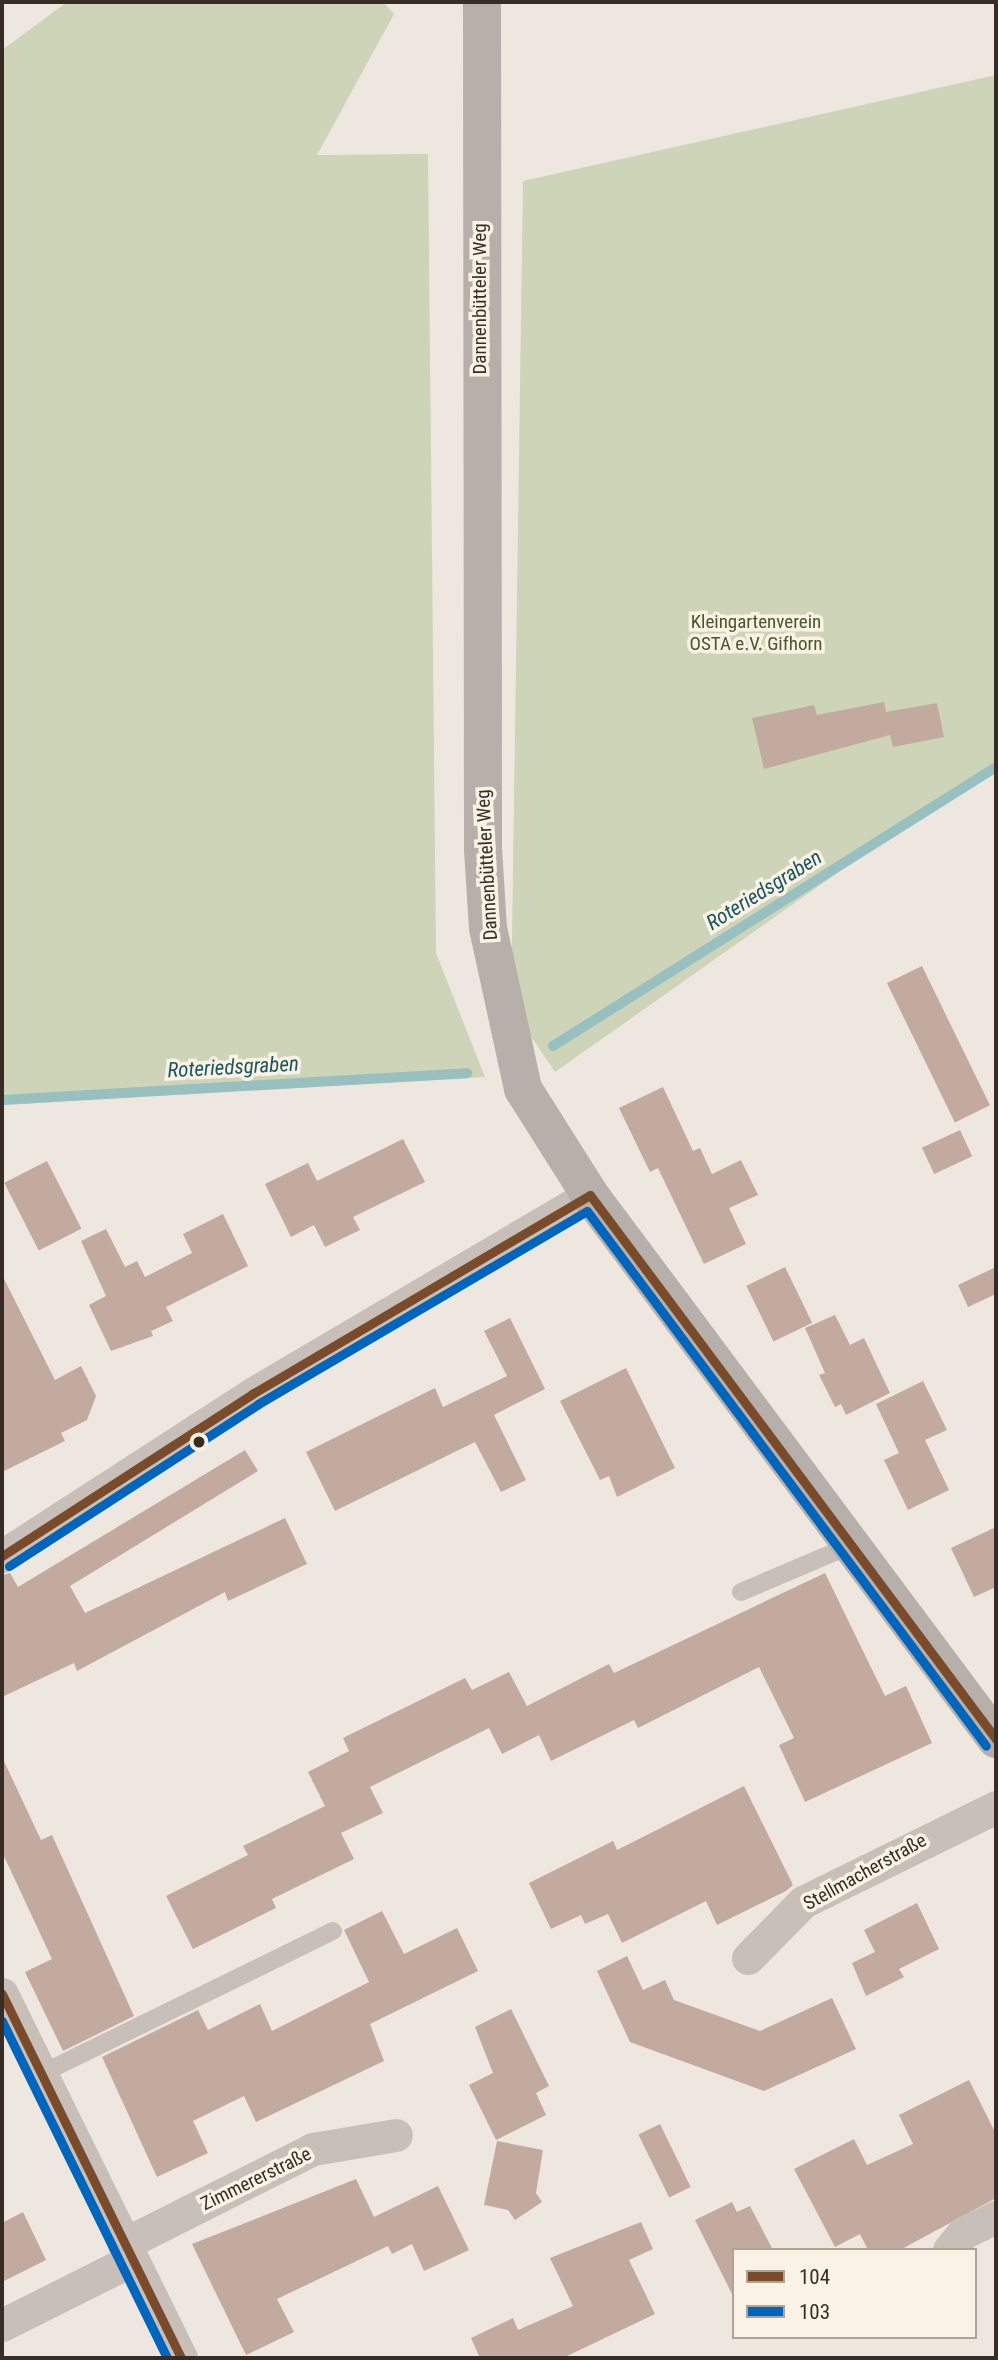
<!DOCTYPE html>
<html>
<head>
<meta charset="utf-8">
<style>
  body { margin:0 }
  #map { position:relative; width:998px; height:2360px; overflow:hidden; background:#eee7df; font-family:"Roboto Condensed",sans-serif }
  div>[style] { position:absolute }
  .green>* { inset:0; background:#ced4b8 }
  .stream>* { height:10px; margin:-5px; padding:0 5px; transform-origin:5px; border-radius:5px; background:#99c0c1 }
  .building>* { inset:0; background:#c3aa9f; transform-origin:0 0 }
  .lane>* { height:18px; margin:-9px; padding:0 9px; transform-origin:9px; border-radius:9px; background:#c7bfb8 }
  .street>* { height:33px; margin:-16.5px; padding:0 16.5px; transform-origin:16.5px; border-radius:16.5px; background:#c7bfb8 }
  .secondary>* { height:38px; margin:-19px; padding:0 19px; transform-origin:19px; border-radius:19px; background:#b7afa9 }
  .bus-1>* { height:9px; margin:-4.5px; padding:0 4.5px; transform-origin:4.5px; border-radius:4.5px; background:#7a4b2a }
  .bus-2>* { height:9px; margin:-4.5px; padding:0 4.5px; transform-origin:4.5px; border-radius:4.5px; background:#0065bd }
  .dots>* { width:19px; height:19px; translate:-50% -50%; box-sizing:border-box; border:4px solid #fbf2e6; border-radius:50% }
  span { translate:-50% -50%; white-space:nowrap; text-align:center; line-height:1.15; -webkit-text-stroke:7px #fbf2e6; paint-order:stroke }
  .street-label { font-size:19px; color:#382c26 }
  .park-label { font-size:19px; color:#465928 }
  .water-label { font-size:21px; color:#18575d; font-style:italic }
  .frame { position:absolute; inset:0; border:4px solid #382c26; pointer-events:none }
  .legend { position:absolute; left:732px; top:2248px; width:245px; height:91px; box-sizing:border-box; background:#fbf2e6; border:2px solid #ada399; margin:0; padding:9px 12px; list-style:none; font-size:21px; color:#382c26 }
  .legend li { display:flex; align-items:center; gap:14px; height:35px }
  .legend b { width:35px; border:2px solid #ada399 }
</style>
</head>
<body>
<div id="map">
  <div class="green">
    <div style="clip-path:polygon(67px 2px,383px 2px,394px 14px,317px 155px,428px 154px,436px 953px,485px 1077px,2px 1105px,2px 50px)"></div>
    <div style="clip-path:polygon(996px 75px,996px 761px,555px 1072px,511px 1007px,523px 181px)"></div>
  </div>
  <div class="stream">
    <div style="left:553px;top:1046px;width:524px;rotate:-32.2deg"></div>
    <div style="left:2px;top:1100px;width:466px;rotate:-3.3deg"></div>
  </div>
  <div class="building">
    <div style="clip-path:polygon(884px 702px,886px 712px,937px 703px,944px 737px,893px 747px,890px 735px,764px 769px,752px 718px,814px 705px,817px 715px)"></div>
    <div style="left:922px;top:966px;width:155px;height:39px;rotate:64deg"></div>
    <div style="clip-path:polygon(663px 1087px,693px 1151px,700px 1148px,712px 1174px,741px 1160px,758px 1195px,729px 1208px,746px 1244px,704px 1264px,658px 1168px,650px 1172px,619px 1108px)"></div>
    <div style="left:960px;top:1130px;width:29px;height:42px;rotate:65deg"></div>
    <div style="clip-path:polygon(403px 1139px,425px 1182px,353px 1217px,360px 1230px,325px 1247px,314px 1225px,291px 1237px,265px 1184px,308px 1163px,317px 1181px)"></div>
    <div style="left:47px;top:1161px;width:76px;height:48px;rotate:63deg"></div>
    <div style="clip-path:polygon(223px 1214px,248px 1266px,166px 1307px,173px 1321px,151px 1331px,153px 1336px,111px 1351px,89px 1305px,106px 1296px,81px 1241px,106px 1229px,125px 1267px,137px 1261px,145px 1277px,192px 1253px,183px 1234px)"></div>
    <div style="left:785px;top:1267px;width:62px;height:43px;rotate:64deg"></div>
    <div style="clip-path:polygon(996px 1267px,996px 1294px,968px 1307px,958px 1285px)"></div>
    <div style="clip-path:polygon(2px 1275px,55px 1380px,81px 1366px,96px 1396px,87px 1420px,61px 1433px,65px 1441px,2px 1472px)"></div>
    <div style="clip-path:polygon(835px 1315px,850px 1345px,864px 1338px,890px 1393px,846px 1415px,841px 1404px,835px 1407px,819px 1375px,825px 1373px,805px 1328px)"></div>
    <div style="clip-path:polygon(510px 1318px,545px 1389px,494px 1415px,526px 1480px,501px 1492px,475px 1442px,335px 1511px,306px 1452px,435px 1388px,443px 1407px,507px 1376px,484px 1331px)"></div>
    <div style="clip-path:polygon(626px 1368px,675px 1468px,617px 1497px,609px 1476px,600px 1480px,560px 1401px)"></div>
    <div style="clip-path:polygon(923px 1381px,947px 1430px,925px 1440px,949px 1490px,908px 1510px,884px 1460px,899px 1453px,876px 1404px)"></div>
    <div style="clip-path:polygon(245px 1450px,258px 1471px,70px 1586px,85px 1613px,285px 1518px,307px 1564px,228px 1601px,225px 1592px,77px 1671px,74px 1663px,2px 1697px,2px 1575px,10px 1573px,18px 1587px)"></div>
    <div style="clip-path:polygon(996px 1527px,996px 1587px,974px 1597px,951px 1548px)"></div>
    <div style="clip-path:polygon(825px 1573px,885px 1696px,906px 1686px,932px 1743px,805px 1802px,779px 1745px,794px 1738px,759px 1667px,638px 1728px,634px 1720px,551px 1761px,539px 1735px,502px 1754px,489px 1728px,370px 1787px,383px 1813px,341px 1833px,354px 1859px,272px 1899px,276px 1908px,193px 1949px,166px 1896px,248px 1855px,243px 1846px,325px 1806px,308px 1772px,349px 1751px,343px 1738px,465px 1678px,472px 1690px,509px 1672px,527px 1706px,609px 1664px,614px 1673px)"></div>
    <div style="clip-path:polygon(2px 1757px,41px 1840px,52px 1835px,134px 2016px,63px 2051px,25px 1972px,52px 1959px,2px 1852px)"></div>
    <div style="clip-path:polygon(744px 1786px,793px 1885px,786px 1891px,717px 1925px,706px 1901px,622px 1943px,608px 1914px,585px 1924px,581px 1915px,551px 1929px,529px 1883px,613px 1841px,617px 1850px)"></div>
    <div style="clip-path:polygon(917px 1903px,939px 1949px,899px 1969px,904px 1977px,866px 1996px,852px 1963px,875px 1952px,864px 1930px)"></div>
    <div style="clip-path:polygon(382px 1911px,404px 1954px,457px 1928px,478px 1971px,370px 2024px,384px 2061px,256px 2122px,244px 2096px,193px 2121px,208px 2153px,157px 2177px,102px 2057px,198px 2010px,208px 2030px,260px 2004px,272px 2031px,369px 1982px,344px 1930px)"></div>
    <div style="clip-path:polygon(627px 1956px,643px 1990px,665px 1980px,674px 2000px,760px 2031px,832px 1998px,856px 2049px,764px 2091px,630px 2042px,597px 1971px)"></div>
    <div style="clip-path:polygon(511px 2009px,549px 2086px,536px 2093px,546px 2115px,496px 2140px,469px 2085px,493px 2073px,475px 2027px)"></div>
    <div style="clip-path:polygon(969px 2080px,996px 2134px,996px 2198px,900px 2250px,868px 2250px,860px 2234px,835px 2247px,794px 2169px,854px 2139px,867px 2165px,913px 2144px,899px 2115px)"></div>
    <div style="left:660px;top:2124px;width:70px;height:24px;rotate:64deg"></div>
    <div style="clip-path:polygon(497px 2141px,543px 2150px,536px 2193px,542px 2202px,515px 2220px,508px 2210px,484px 2205px)"></div>
    <div style="clip-path:polygon(356px 2179px,374px 2217px,438px 2186px,469px 2250px,424px 2271px,412px 2244px,392px 2254px,388px 2246px,277px 2299px,294px 2332px,246px 2355px,192px 2244px)"></div>
    <div style="clip-path:polygon(732px 2202px,737px 2212px,750px 2206px,773px 2250px,734px 2250px,734px 2298px,695px 2220px)"></div>
    <div style="clip-path:polygon(23px 2212px,46px 2260px,2px 2282px,2px 2223px)"></div>
    <div style="clip-path:polygon(641px 2222px,653px 2249px,629px 2260px,655px 2314px,563px 2358px,480px 2358px,471px 2338px,513px 2318px,518px 2330px,573px 2306px,550px 2258px)"></div>
  </div>
  <div class="lane">
    <div style="left:741px;top:1592px;width:120px;rotate:-23.1deg"></div>
    <div style="left:41px;top:2074px;width:325px;rotate:-26.1deg"></div>
  </div>
  <div class="street">
    <div style="left:2px;top:1556px;width:298px;rotate:-32.9deg"></div>
    <div style="left:252px;top:1394px;width:392px;rotate:-30.5deg"></div>
    <div style="left:748px;top:1958px;width:78px;rotate:-45.5deg"></div>
    <div style="left:803px;top:1902px;width:215px;rotate:-26.2deg"></div>
    <div style="left:2px;top:1994px;width:406px;rotate:63.8deg"></div>
    <div style="left:124px;top:2244px;width:212px;rotate:-26.7deg"></div>
    <div style="left:313px;top:2149px;width:84px;rotate:-9.6deg"></div>
    <div style="left:949px;top:2250px;width:22px;rotate:-51deg"></div>
    <div style="left:963px;top:2233px;width:37px;rotate:-26deg"></div>
    <div style="left:2px;top:2325px;width:145px;rotate:-26.6deg"></div>
  </div>
  <div class="secondary">
    <div style="left:482px;top:2px;width:847px;rotate:89.93deg"></div>
    <div style="left:483px;top:849px;width:79px;rotate:86.4deg"></div>
    <div style="left:488px;top:928px;width:165px;rotate:77.7deg"></div>
    <div style="left:523px;top:1089px;width:125px;rotate:57.7deg"></div>
    <div style="left:590px;top:1195px;width:679px;rotate:53.27deg"></div>
  </div>
  <div class="bus-1">
    <div style="left:2px;top:1556px;width:298px;rotate:-32.9deg"></div>
    <div style="left:252px;top:1394px;width:392px;rotate:-30.5deg"></div>
    <div style="left:590px;top:1195px;width:679px;rotate:53.27deg"></div>
    <div style="left:2px;top:1994px;width:406px;rotate:63.8deg"></div>
  </div>
  <div class="bus-2">
    <div style="left:9px;top:1566px;width:297px;rotate:-33deg"></div>
    <div style="left:258px;top:1404px;width:381px;rotate:-30.4deg"></div>
    <div style="left:587px;top:1211px;width:667px;rotate:53.28deg"></div>
    <div style="left:2px;top:2021px;width:375px;rotate:63.9deg"></div>
  </div>
  <div class="dots">
    <div style="left:199px;top:1442px;background:#382c26"></div>
  </div>
  <div class="street-label">
    <span style="left:480px;top:299px;rotate:-90deg">Dannenbütteler Weg</span>
    <span style="left:487px;top:865px;rotate:-93deg">Dannenbütteler Weg</span>
    <span style="left:865px;top:1872px;rotate:-29deg">Stellmacherstraße</span>
    <span style="left:256px;top:2179px;rotate:-26deg">Zimmererstraße</span>
  </div>
  <div class="park-label">
    <span style="left:756px;top:633px">Kleingartenverein<br>OSTA e.V. Gifhorn</span>
  </div>
  <div class="water-label">
    <span style="left:764px;top:890px;rotate:-32deg">Roteriedsgraben</span>
    <span style="left:233px;top:1067px;rotate:-3deg">Roteriedsgraben</span>
  </div>
  <div class="frame"></div>
  <ul class="legend">
  <li><b style="height:9px;background:#7a4b2a"></b>104</li>
  <li><b style="height:9px;background:#0065bd"></b>103</li>
  </ul>
</div>
</body>
</html>
